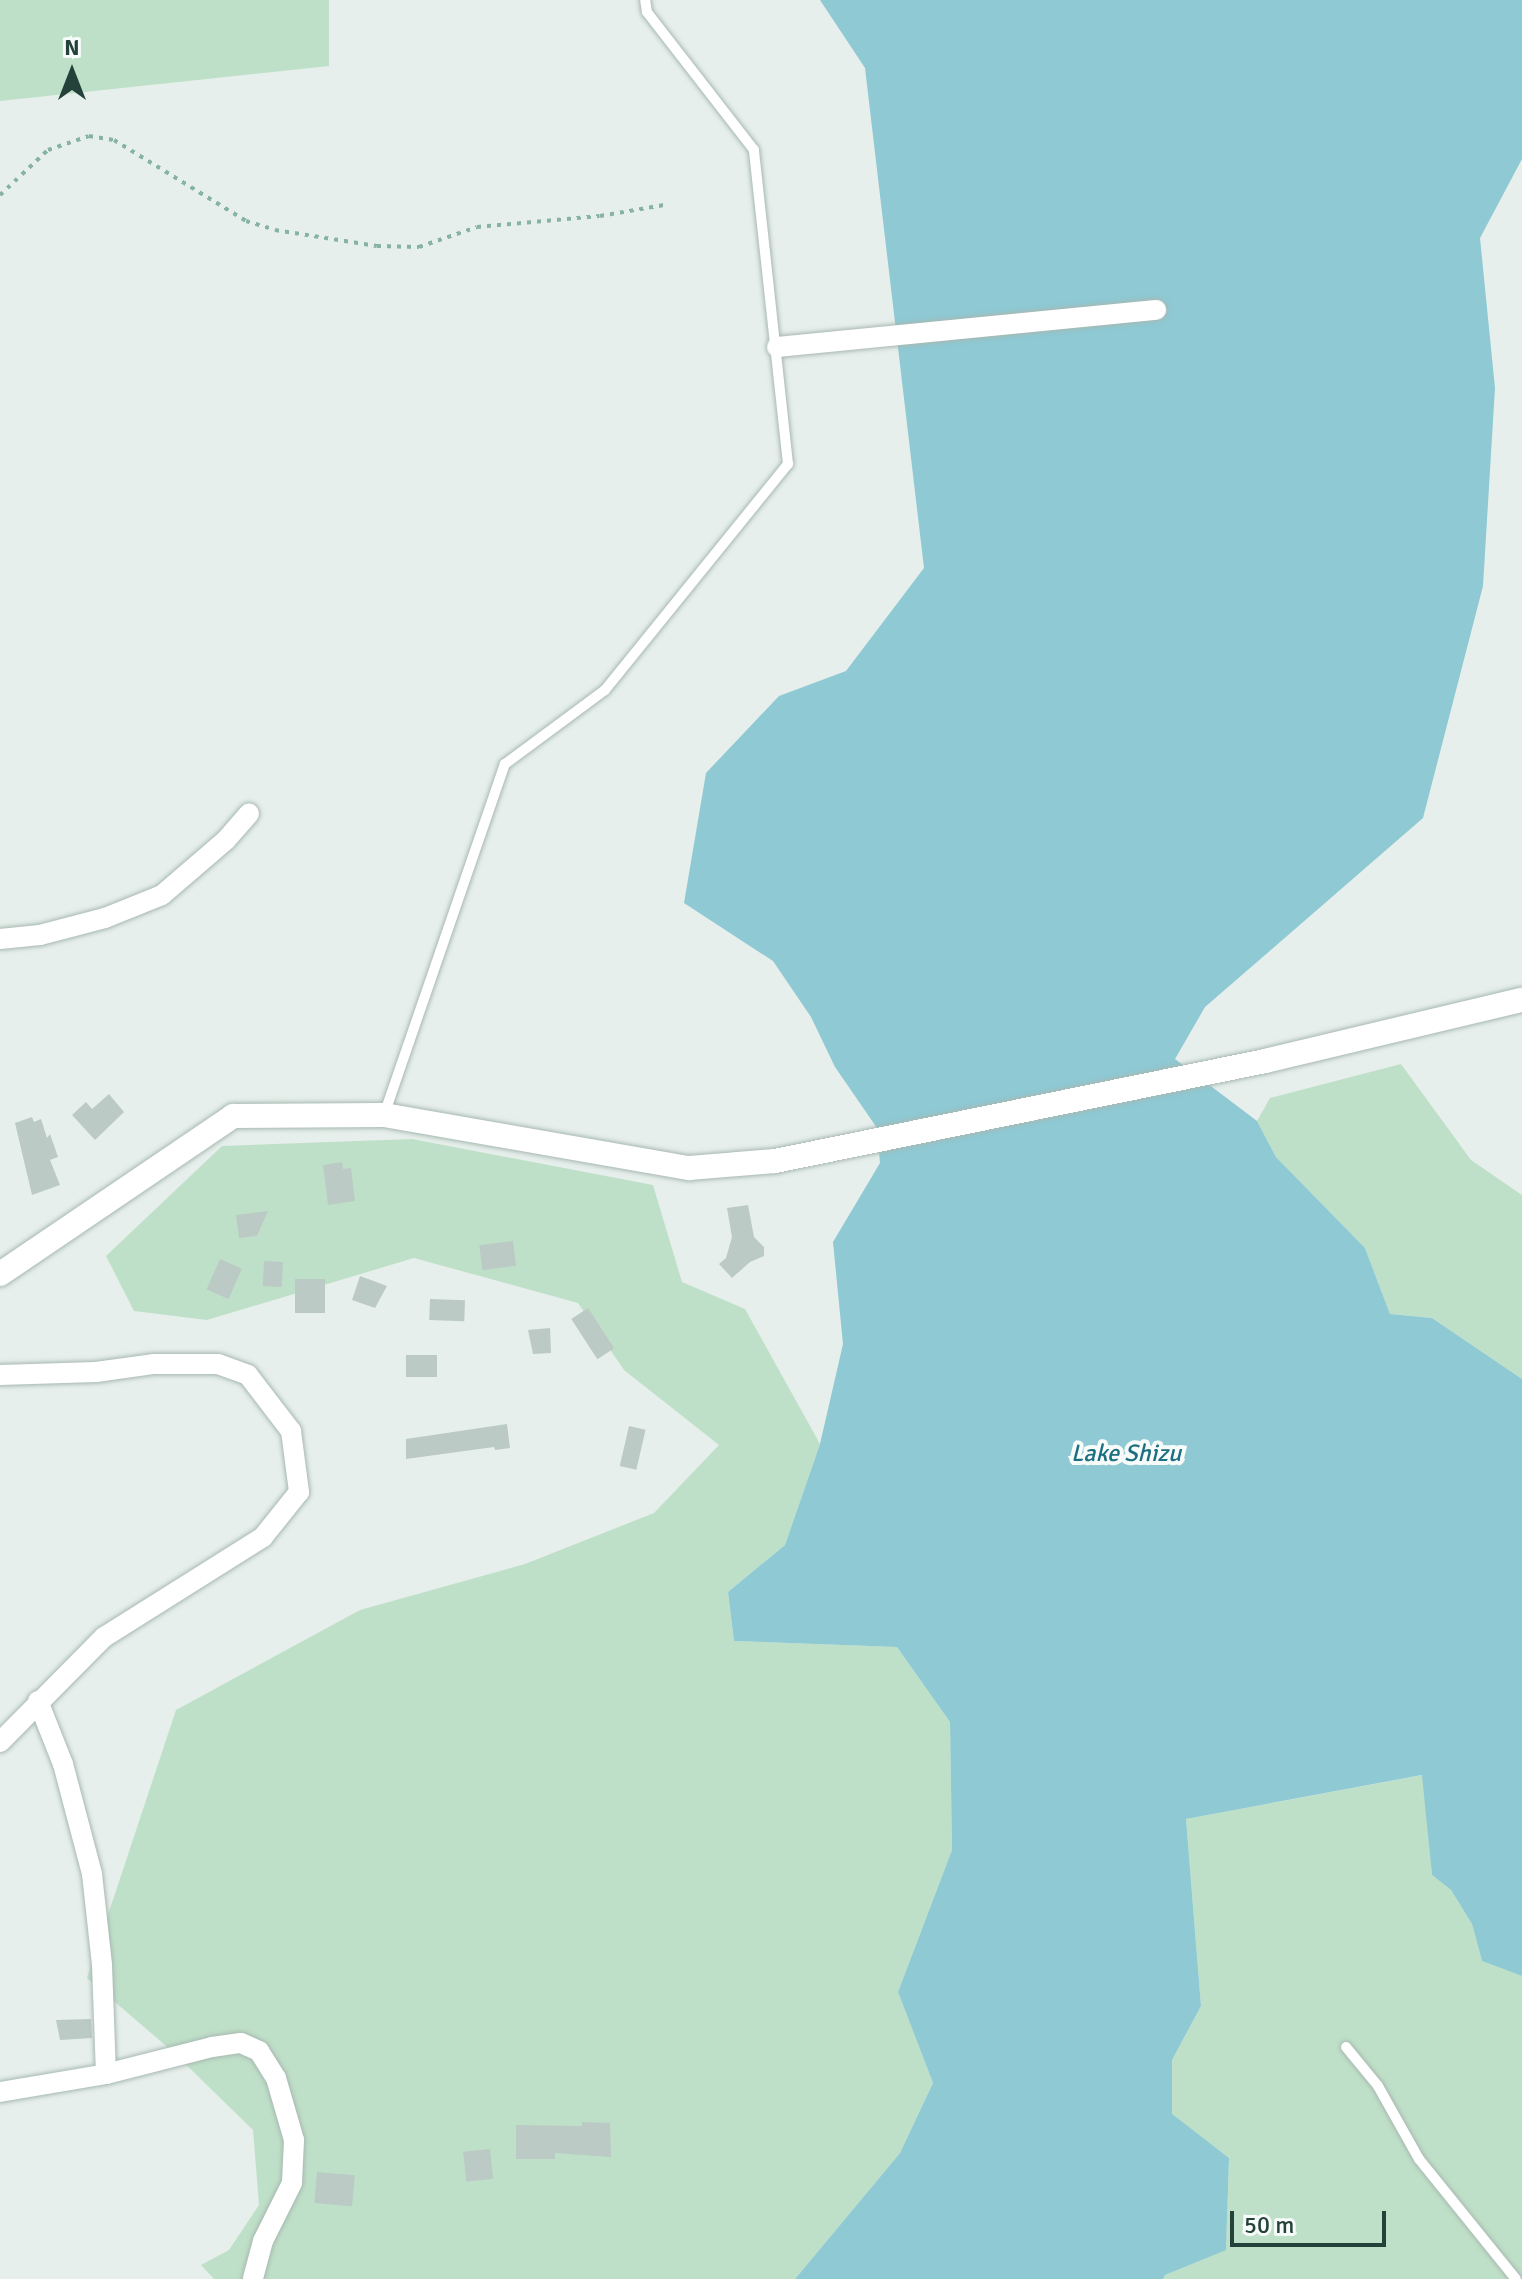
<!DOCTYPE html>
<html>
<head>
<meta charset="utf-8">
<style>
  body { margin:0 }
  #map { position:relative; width:1522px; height:2279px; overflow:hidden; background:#e6efeb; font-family:Signika,sans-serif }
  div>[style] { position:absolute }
  .green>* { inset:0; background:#bfe0c8 }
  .water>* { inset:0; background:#8ec9d4 }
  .building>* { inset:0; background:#bbcac4; transform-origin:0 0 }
  .path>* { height:4px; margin-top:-2px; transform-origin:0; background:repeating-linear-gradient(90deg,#86b3a5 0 4px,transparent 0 10px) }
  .roads { filter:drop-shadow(0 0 2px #a8b8b2) drop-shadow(0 0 2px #a8b8b2) }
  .service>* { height:10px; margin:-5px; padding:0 5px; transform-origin:5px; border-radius:5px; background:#fff }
  .minor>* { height:20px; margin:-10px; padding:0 10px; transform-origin:10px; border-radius:10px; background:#fff }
  .tertiary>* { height:24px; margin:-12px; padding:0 12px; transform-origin:12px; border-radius:12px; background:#fff }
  span { translate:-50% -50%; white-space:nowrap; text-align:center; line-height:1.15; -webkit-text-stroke:8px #f7fbf9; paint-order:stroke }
  .water-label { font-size:24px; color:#1c6f80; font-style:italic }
  .north { position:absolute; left:32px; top:32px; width:80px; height:80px; -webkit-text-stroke:6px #f7fbf9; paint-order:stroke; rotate:0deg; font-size:22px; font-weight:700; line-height:32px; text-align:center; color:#24423a }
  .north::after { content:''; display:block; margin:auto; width:28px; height:36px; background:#24423a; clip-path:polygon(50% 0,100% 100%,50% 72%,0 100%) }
  .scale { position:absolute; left:1230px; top:2211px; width:156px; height:36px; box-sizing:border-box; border:4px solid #24423a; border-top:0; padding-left:10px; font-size:24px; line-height:28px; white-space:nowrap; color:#24423a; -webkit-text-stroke:6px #f7fbf9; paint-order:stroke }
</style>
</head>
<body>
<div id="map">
  <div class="green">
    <div style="clip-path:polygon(0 0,329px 0,329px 66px,0 101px)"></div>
    <div style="clip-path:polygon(1401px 1064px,1471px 1160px,1522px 1195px,1522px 1379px,1432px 1318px,1390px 1314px,1365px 1248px,1276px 1157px,1257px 1121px,1270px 1098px)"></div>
    <div style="clip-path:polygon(412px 1139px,653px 1185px,682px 1282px,745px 1309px,820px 1444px,785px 1545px,728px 1592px,734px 1641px,897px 1647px,950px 1722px,952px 1850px,898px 1992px,933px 2083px,900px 2153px,795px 2279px,214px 2279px,201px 2265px,229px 2250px,259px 2205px,253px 2130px,172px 2051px,87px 1978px,176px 1710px,360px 1610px,525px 1564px,654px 1513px,719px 1445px,624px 1370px,578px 1303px,414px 1258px,207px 1320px,134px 1311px,106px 1256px,222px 1146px)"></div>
    <div style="clip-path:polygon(1423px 1775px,1432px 1875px,1451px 1890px,1472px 1924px,1482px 1961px,1522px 1976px,1522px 2279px,1163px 2279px,1165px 2275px,1226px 2249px,1229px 2158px,1172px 2115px,1172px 2060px,1201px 2006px,1186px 1819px)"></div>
  </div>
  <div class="water">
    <div style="clip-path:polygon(820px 0,1522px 0,1522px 159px,1480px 238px,1495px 388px,1483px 586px,1423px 818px,1205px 1007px,1175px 1059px,1257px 1121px,1276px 1157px,1365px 1248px,1390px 1314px,1432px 1318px,1522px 1379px,1522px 1976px,1482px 1961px,1472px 1924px,1451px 1890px,1432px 1875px,1422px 1775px,1186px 1819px,1201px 2006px,1172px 2060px,1172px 2114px,1229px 2158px,1226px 2250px,1165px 2275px,1163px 2279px,795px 2279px,900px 2153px,933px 2083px,898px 1992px,952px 1850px,950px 1722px,897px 1647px,734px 1641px,728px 1592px,785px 1545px,820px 1444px,843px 1344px,833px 1242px,880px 1163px,877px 1128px,835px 1067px,811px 1017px,773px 961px,684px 903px,706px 773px,779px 696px,846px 671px,924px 568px,865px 68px)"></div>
  </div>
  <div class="building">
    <div style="clip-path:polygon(109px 1094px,124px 1112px,95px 1140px,72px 1115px,86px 1102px,92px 1109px)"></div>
    <div style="clip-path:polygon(32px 1117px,34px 1122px,41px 1119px,47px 1138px,50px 1134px,58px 1157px,50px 1160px,60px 1185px,32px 1195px,15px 1123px)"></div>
    <div style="clip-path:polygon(342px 1162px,343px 1169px,351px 1168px,355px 1201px,328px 1205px,323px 1165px)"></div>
    <div style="clip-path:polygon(748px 1205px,754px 1237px,764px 1247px,764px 1256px,750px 1262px,732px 1278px,719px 1264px,726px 1258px,732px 1237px,727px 1208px)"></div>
    <div style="clip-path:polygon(268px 1211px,257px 1236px,239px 1238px,236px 1215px)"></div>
    <div style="left:513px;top:1241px;width:25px;height:34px;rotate:83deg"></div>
    <div style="left:220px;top:1259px;width:24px;height:33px;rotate:24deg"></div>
    <div style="left:264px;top:1261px;width:19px;height:25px;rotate:3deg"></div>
    <div style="clip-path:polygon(360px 1276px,387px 1286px,375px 1308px,352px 1300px)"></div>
    <div style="left:295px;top:1279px;width:30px;height:34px"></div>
    <div style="left:430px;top:1299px;width:35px;height:21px;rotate:2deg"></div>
    <div style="left:588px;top:1308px;width:48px;height:20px;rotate:57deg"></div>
    <div style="clip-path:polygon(550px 1328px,551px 1353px,533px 1354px,528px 1330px)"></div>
    <div style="left:406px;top:1355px;width:31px;height:22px"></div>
    <div style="clip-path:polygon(507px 1424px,510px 1448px,495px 1450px,494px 1447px,406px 1459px,406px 1439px)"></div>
    <div style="left:629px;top:1426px;width:17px;height:41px;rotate:13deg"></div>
    <div style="clip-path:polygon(91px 2019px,92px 2038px,60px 2040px,56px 2020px)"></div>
    <div style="clip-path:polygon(582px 2122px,610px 2123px,611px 2157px,555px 2153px,555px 2159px,516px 2159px,516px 2125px,582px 2126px)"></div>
    <div style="left:490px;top:2149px;width:30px;height:27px;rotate:84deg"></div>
    <div style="left:317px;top:2172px;width:38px;height:31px;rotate:5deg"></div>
  </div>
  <div class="path">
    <div style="left:0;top:195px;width:66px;rotate:-43.2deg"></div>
    <div style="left:48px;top:150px;width:43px;rotate:-18.9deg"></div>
    <div style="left:89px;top:136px;width:25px;rotate:9deg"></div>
    <div style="left:114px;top:140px;width:155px;rotate:31.5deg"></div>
    <div style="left:246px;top:221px;width:30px;rotate:17deg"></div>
    <div style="left:275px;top:230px;width:103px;rotate:8.9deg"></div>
    <div style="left:377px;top:246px;width:42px;rotate:1.4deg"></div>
    <div style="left:419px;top:247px;width:61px;rotate:-19deg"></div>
    <div style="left:477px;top:227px;width:123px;rotate:-5.1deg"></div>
    <div style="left:600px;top:216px;width:65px;rotate:-9.8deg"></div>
  </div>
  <div class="roads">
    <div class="service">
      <div style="left:384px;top:1115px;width:371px;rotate:-71deg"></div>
      <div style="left:505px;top:764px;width:124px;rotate:-36.5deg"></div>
      <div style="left:605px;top:690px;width:291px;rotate:-51deg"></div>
      <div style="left:788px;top:464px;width:316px;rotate:-96.2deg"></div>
      <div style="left:754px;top:150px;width:175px;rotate:-127.8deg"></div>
      <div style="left:647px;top:12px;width:12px;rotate:-99deg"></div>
      <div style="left:1346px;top:2047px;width:50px;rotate:50.6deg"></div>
      <div style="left:1378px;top:2086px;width:84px;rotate:60.7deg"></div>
      <div style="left:1419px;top:2159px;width:154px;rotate:51.1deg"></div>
    </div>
    <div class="minor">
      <div style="left:777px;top:347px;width:381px;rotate:-5.6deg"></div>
      <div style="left:0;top:939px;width:40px;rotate:-5.7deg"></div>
      <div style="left:40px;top:935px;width:67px;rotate:-14.7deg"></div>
      <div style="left:105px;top:918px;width:61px;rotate:-22deg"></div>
      <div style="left:162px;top:895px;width:84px;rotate:-40.7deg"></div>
      <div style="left:226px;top:840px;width:35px;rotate:-49deg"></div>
      <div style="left:0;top:1375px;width:96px;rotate:-1.8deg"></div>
      <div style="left:96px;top:1372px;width:59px;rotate:-7.9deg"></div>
      <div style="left:154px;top:1364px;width:64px"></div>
      <div style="left:218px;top:1364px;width:32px;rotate:20deg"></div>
      <div style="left:248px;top:1375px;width:71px;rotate:52.5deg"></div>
      <div style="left:291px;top:1431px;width:62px;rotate:82.5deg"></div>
      <div style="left:299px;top:1492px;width:58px;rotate:128.7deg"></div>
      <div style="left:263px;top:1537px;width:188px;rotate:147.8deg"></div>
      <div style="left:104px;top:1637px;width:148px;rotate:134.7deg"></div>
      <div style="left:38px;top:1701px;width:68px;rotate:68.4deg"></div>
      <div style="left:63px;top:1764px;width:114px;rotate:75.2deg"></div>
      <div style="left:92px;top:1874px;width:92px;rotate:83.7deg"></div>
      <div style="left:102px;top:1965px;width:109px;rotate:87.9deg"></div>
      <div style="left:0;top:2092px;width:108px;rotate:-9.6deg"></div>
      <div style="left:106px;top:2074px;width:109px;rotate:-14.3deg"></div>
      <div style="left:212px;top:2047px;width:29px;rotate:-8deg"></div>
      <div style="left:241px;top:2043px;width:20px;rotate:24deg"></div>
      <div style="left:259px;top:2051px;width:32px;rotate:58deg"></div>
      <div style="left:276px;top:2078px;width:65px;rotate:73.8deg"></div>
      <div style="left:294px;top:2140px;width:43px;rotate:92.7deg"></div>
      <div style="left:292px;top:2183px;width:65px;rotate:116.6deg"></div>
      <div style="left:263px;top:2241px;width:39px;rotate:105deg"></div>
    </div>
    <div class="tertiary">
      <div style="left:0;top:1274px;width:282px;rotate:-34.1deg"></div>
      <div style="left:233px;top:1116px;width:151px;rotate:-0.4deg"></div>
      <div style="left:384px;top:1115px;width:310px;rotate:9.9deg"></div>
      <div style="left:689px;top:1168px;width:86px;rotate:-4.7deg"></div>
      <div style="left:775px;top:1161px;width:500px;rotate:-11.53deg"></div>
      <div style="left:1265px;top:1061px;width:264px;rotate:-13.4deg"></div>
    </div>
  </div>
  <div class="water-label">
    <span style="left:1126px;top:1454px">Lake Shizu</span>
  </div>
  <div class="north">N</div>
  <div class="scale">50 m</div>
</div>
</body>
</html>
